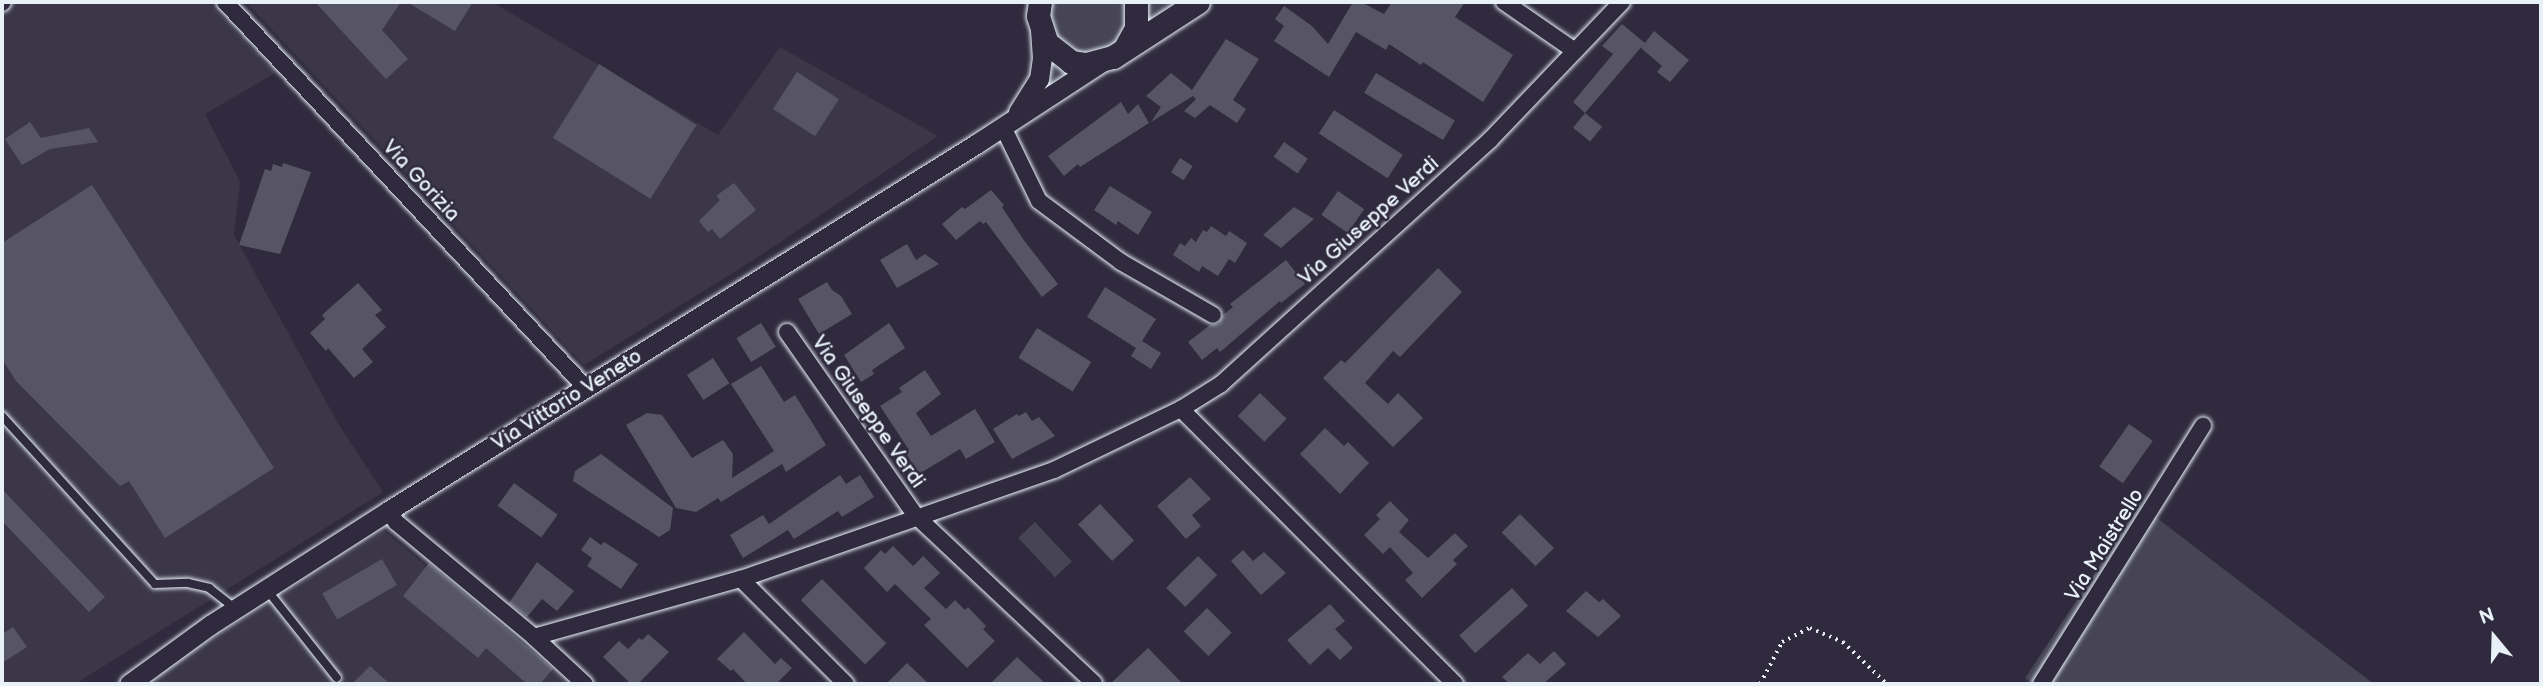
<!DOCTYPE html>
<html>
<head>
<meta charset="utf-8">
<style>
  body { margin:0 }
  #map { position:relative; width:2543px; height:686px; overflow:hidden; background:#2f2a3d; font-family:"Balsamiq Sans",sans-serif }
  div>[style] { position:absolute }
  .built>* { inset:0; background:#3b3749 }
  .green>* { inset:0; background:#464455; transform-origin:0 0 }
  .building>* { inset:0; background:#575565; transform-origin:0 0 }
  .path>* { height:3.5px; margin-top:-1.75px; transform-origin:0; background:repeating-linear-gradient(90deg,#e8f1f8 0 2px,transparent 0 7px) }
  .roads { filter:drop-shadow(0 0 2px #e8f1f8) drop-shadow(0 0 2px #e8f1f8) }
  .service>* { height:8px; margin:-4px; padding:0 4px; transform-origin:4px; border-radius:4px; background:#2f2a3d }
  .minor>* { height:16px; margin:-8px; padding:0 8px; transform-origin:8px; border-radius:8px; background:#2f2a3d }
  .tertiary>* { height:19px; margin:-9.5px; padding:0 9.5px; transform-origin:9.5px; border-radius:9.5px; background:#2f2a3d }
  .secondary>* { height:23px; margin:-11.5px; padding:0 11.5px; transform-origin:11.5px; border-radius:11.5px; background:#2f2a3d }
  span { translate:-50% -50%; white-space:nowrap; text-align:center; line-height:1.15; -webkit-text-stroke:5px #2f2a3d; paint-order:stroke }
  .street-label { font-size:21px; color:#e8f1f8 }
  .frame { position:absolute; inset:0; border:4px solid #e8f1f8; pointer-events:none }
  .north { position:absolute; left:2459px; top:602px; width:70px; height:70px; -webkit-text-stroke:5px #2f2a3d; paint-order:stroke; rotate:341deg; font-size:19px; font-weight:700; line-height:28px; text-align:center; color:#e8f1f8 }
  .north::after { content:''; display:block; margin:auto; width:24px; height:32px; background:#e8f1f8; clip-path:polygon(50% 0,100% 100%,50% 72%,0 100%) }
</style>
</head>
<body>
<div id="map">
  <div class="built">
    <div style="clip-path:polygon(13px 2px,208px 2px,275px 73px,205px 114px,240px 182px,234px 235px,339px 425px,383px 492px,75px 684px,2px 684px,2px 12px)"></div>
    <div style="clip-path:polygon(246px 2px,498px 2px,497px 5px,718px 135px,780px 47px,938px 136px,752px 261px,584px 365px)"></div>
    <div style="clip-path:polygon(384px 531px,568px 684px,155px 684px,163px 669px)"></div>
  </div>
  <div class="green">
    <div style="clip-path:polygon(1050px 2px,1126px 2px,1128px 18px,1120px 38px,1111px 48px,1099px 53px,1074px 53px,1063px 47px,1049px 26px)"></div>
    <div style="clip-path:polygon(1147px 2px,1197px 2px,1147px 30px)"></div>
    <div style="clip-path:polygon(1050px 62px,1077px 75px,1036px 104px)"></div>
    <div style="clip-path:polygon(2140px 505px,2374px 684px,2033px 684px,2025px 678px)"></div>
    <div style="left:1035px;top:522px;width:54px;height:23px;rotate:47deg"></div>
  </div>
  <div class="building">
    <div style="clip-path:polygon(315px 2px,401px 2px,382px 30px,408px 59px,386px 79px)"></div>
    <div style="clip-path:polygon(407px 2px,473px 2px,455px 31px)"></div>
    <div style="clip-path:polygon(1353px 2px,1361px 2px,1384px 14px,1392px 2px,1465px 2px,1455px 17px,1513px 55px,1483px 102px,1423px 62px,1421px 65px,1389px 44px,1386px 50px,1356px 32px,1329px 77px,1274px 41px,1284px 26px,1275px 19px,1284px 6px,1312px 26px,1328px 44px)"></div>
    <div style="clip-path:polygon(1622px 24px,1645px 43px,1654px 31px,1689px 60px,1670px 82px,1657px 72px,1662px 66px,1641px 48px,1643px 45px,1585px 113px,1573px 102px,1613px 54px,1602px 46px)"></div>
    <div style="clip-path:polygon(1226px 39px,1259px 59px,1233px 100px,1246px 109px,1237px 123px,1210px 105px,1195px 118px,1184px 111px,1196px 99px,1193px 96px,1151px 122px,1161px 107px,1146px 96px,1171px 73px,1192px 90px)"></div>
    <div style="left:599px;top:64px;width:115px;height:87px;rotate:32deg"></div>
    <div style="left:797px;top:72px;width:50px;height:44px;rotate:33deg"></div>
    <div style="left:1376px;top:73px;width:92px;height:23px;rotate:31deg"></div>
    <div style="clip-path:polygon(1121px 102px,1128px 114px,1138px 104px,1149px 123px,1080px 167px,1078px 164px,1064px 176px,1048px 156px)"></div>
    <div style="left:1334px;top:110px;width:82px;height:28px;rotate:33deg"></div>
    <div style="left:1585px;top:113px;width:22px;height:19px;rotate:39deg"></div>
    <div style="clip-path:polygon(30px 122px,41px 138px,89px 128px,98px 142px,50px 149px,22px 165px,5px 139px)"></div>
    <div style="left:1284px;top:142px;width:29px;height:18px;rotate:35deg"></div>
    <div style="left:1180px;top:158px;width:15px;height:17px;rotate:32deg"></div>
    <div style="clip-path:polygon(283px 163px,311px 172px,280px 254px,239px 245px,265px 169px,271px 171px,273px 164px,282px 167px)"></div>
    <div style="clip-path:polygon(734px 183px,756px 210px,720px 239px,712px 229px,708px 232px,699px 221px,720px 200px,716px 196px)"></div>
    <div style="clip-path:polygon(92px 185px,274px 468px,165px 538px,129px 481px,120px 486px,16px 381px,2px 359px,2px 243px)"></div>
    <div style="clip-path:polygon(1110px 186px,1152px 212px,1138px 235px,1118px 221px,1116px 225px,1094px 210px)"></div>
    <div style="clip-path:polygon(991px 190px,1004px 205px,1002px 207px,1023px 239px,1058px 284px,1042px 297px,986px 222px,983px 224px,980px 221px,956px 240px,942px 224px,962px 207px,965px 209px)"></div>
    <div style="left:1338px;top:191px;width:32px;height:29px;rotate:35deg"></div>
    <div style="clip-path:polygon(1294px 207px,1314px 219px,1281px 248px,1263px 235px)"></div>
    <div style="clip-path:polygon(1211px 226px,1226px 236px,1229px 231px,1247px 243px,1235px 263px,1229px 259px,1218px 276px,1202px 266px,1199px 272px,1173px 255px,1180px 243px,1185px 246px,1191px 238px,1196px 242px,1203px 230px,1207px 232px)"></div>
    <div style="clip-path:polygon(907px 244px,916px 260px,925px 254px,939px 264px,897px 288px,880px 260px)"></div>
    <div style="clip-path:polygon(1286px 260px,1305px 284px,1281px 303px,1280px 301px,1220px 352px,1217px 348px,1202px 360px,1188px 342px,1210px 325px,1219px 324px,1223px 315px,1233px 307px,1230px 304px)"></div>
    <div style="clip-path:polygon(1438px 268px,1462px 292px,1400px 357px,1393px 351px,1365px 383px,1388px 404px,1398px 393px,1423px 418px,1393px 447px,1323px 378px,1341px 360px,1345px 363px)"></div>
    <div style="clip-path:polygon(827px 282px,832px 290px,841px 296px,852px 314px,819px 334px,798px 299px)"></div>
    <div style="clip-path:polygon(358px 283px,382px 310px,375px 315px,386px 327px,362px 349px,373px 362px,354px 378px,328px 348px,326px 351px,310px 333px,325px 319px,322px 315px)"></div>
    <div style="clip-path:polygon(1105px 287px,1156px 319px,1142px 341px,1161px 353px,1151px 369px,1131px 356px,1136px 348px,1087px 317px)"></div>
    <div style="left:761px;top:323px;width:28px;height:29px;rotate:58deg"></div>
    <div style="clip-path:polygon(889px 323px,905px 348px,872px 370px,874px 374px,861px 382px,844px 355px)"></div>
    <div style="left:1037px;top:328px;width:64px;height:35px;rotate:32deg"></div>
    <div style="left:713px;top:358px;width:30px;height:31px;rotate:57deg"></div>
    <div style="clip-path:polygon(761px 366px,784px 402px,795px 395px,826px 445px,786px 472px,782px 464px,721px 502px,718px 498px,696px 512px,676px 508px,626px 425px,647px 413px,662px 415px,692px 458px,723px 440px,733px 454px,732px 478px,774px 451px,731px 384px)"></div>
    <div style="clip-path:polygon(925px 370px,941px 394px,916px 413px,931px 436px,975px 409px,995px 442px,966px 459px,960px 449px,919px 474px,905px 452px,909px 450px,880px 406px,902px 392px,899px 388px)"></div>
    <div style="left:1260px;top:393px;width:37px;height:32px;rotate:44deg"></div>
    <div style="clip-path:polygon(1026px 412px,1032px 421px,1039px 417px,1055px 436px,1012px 459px,993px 429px,1017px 414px,1019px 416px)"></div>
    <div style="left:2129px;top:424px;width:29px;height:52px;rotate:35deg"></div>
    <div style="clip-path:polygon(1325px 428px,1344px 446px,1348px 442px,1369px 463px,1340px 494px,1300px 454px)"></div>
    <div style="clip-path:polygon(601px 454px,673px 508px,670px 530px,659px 537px,573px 481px,575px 471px)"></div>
    <div style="clip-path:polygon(840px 475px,846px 484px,860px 475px,874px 497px,842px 517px,838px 511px,794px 539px,788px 530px,743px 558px,730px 535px,763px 515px,769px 524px)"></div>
    <div style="clip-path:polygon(1190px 477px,1211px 499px,1192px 515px,1201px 526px,1186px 539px,1157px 506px)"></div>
    <div style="left:514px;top:483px;width:54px;height:28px;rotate:36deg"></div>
    <div style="clip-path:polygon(2px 489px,105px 597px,89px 612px,2px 521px)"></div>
    <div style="clip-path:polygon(1390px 501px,1409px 520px,1399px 532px,1428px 558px,1455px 533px,1468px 546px,1453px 560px,1457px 564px,1422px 598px,1405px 580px,1413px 573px,1390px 547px,1383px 554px,1364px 535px,1380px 519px,1376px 515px)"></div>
    <div style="left:1100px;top:504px;width:50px;height:30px;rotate:47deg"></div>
    <div style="left:1520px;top:514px;width:48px;height:26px;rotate:45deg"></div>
    <div style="clip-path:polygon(590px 537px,601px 545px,604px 542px,638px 564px,621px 589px,587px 566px,592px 558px,581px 550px)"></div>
    <div style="clip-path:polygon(893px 546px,913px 566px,923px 556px,940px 573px,924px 588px,946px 609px,955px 600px,965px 610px,968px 607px,986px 626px,983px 629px,995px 641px,967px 668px,924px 625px,931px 619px,895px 584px,887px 592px,864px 568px,881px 550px,885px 554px)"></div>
    <div style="clip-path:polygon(1243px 550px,1253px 561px,1264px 552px,1286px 573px,1261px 595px,1231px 561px)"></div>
    <div style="left:1198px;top:556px;width:27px;height:45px;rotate:45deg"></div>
    <div style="left:382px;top:559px;width:30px;height:69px;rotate:60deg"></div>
    <div style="clip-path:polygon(537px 562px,574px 591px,557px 611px,542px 599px,527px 617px,509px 603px)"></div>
    <div style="clip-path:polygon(429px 563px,553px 669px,540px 684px,527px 684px,486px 648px,478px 658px,403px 596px)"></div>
    <div style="left:822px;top:579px;width:91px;height:30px;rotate:45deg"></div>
    <div style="left:1512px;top:588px;width:24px;height:71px;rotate:48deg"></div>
    <div style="clip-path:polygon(1586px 591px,1599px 602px,1603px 599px,1621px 616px,1598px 637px,1566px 611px)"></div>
    <div style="clip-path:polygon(1330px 604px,1345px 621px,1335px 629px,1353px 648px,1340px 660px,1328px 648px,1310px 665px,1287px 640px)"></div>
    <div style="left:1207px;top:608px;width:35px;height:33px;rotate:45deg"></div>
    <div style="clip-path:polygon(13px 627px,27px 647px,2px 663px,2px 634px)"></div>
    <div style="clip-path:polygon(744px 632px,775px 664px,781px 658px,792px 668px,776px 684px,747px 684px,733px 669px,731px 671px,717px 659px)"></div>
    <div style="clip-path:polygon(648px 634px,669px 652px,638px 684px,631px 684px,603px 657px,619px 641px,628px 649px,639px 638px,642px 640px)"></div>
    <div style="clip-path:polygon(1148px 648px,1183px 684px,1110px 684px)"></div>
    <div style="clip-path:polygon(1554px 651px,1566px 664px,1543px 684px,1510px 684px,1502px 677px,1528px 653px,1540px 664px)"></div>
    <div style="clip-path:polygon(1017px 657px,1046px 684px,990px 684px)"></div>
    <div style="clip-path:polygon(907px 663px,929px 684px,886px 684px)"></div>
    <div style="clip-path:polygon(370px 666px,390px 684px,352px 684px)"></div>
  </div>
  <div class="path">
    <div style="left:1760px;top:684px;width:47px;rotate:-62.4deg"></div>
    <div style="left:1782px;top:642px;width:31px;rotate:-27deg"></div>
    <div style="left:1810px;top:628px;width:36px;rotate:23deg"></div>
    <div style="left:1843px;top:642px;width:61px;rotate:43.7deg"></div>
  </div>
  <div class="roads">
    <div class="service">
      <div style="left:2px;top:416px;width:227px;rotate:47.7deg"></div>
      <div style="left:155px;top:584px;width:33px;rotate:-2deg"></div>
      <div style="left:188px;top:583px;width:22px;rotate:13deg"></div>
      <div style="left:209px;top:588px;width:33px;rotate:38deg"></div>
      <div style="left:267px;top:590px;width:112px;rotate:51.5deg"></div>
    </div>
    <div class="minor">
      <div style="left:225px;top:2px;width:529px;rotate:46.92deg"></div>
      <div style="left:1504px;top:2px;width:86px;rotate:34.6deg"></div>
      <div style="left:2px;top:3px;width:1px;rotate:-45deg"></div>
      <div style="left:1003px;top:127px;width:82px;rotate:64.1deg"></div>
      <div style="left:1039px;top:201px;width:102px;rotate:36.6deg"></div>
      <div style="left:1121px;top:262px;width:106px;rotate:29.9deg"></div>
      <div style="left:787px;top:332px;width:225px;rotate:55deg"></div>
      <div style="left:916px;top:516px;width:244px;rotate:43.2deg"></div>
      <div style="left:1181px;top:409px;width:388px;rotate:45.1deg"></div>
      <div style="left:388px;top:511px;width:14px;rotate:54deg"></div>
      <div style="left:396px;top:522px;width:180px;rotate:39.8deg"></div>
      <div style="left:534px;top:637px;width:215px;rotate:-15.7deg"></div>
      <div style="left:741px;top:579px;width:331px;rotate:-19.2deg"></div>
      <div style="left:1054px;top:470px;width:141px;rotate:-25.7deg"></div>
      <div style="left:1181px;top:409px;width:47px;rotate:-32deg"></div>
      <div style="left:1221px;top:384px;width:363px;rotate:-42.2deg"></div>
      <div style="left:1490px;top:140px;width:191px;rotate:-46.3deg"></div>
      <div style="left:741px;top:579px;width:148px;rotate:45deg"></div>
      <div style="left:534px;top:637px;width:69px;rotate:42.7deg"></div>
      <div style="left:2041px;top:684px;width:305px;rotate:-57.9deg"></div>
    </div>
    <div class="tertiary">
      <div style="left:1018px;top:112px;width:39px;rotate:-58deg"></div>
      <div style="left:1039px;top:79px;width:21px;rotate:-82deg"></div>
      <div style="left:1042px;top:58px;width:29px;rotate:-94deg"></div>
      <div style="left:129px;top:684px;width:100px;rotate:-36.1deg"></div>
      <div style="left:210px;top:625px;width:211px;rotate:-32.6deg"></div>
      <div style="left:388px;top:511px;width:693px;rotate:-31.97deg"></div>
      <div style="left:976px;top:144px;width:150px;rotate:-33.1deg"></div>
    </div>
    <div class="secondary">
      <div style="left:1040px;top:2px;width:14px;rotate:98deg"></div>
      <div style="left:1038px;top:16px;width:28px;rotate:72deg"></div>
      <div style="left:1047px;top:43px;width:31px;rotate:38deg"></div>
      <div style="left:1071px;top:62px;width:15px;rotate:8deg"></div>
      <div style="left:1086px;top:64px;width:28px;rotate:-15deg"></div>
      <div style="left:1113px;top:57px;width:101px;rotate:-32.9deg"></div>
      <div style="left:1125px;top:48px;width:23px;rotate:-61deg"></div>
      <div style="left:1136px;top:28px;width:26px;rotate:-90deg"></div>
    </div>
  </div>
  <div class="street-label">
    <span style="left:421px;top:181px;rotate:47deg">Via Gorizia</span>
    <span style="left:1369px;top:221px;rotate:-42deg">Via Giuseppe Verdi</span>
    <span style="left:567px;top:400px;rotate:-32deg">Via Vittorio Veneto</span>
    <span style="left:868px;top:412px;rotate:55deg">Via Giuseppe Verdi</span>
    <span style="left:2105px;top:545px;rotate:-58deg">Via Maistrello</span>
  </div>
  <div class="frame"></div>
  <div class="north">N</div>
</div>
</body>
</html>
